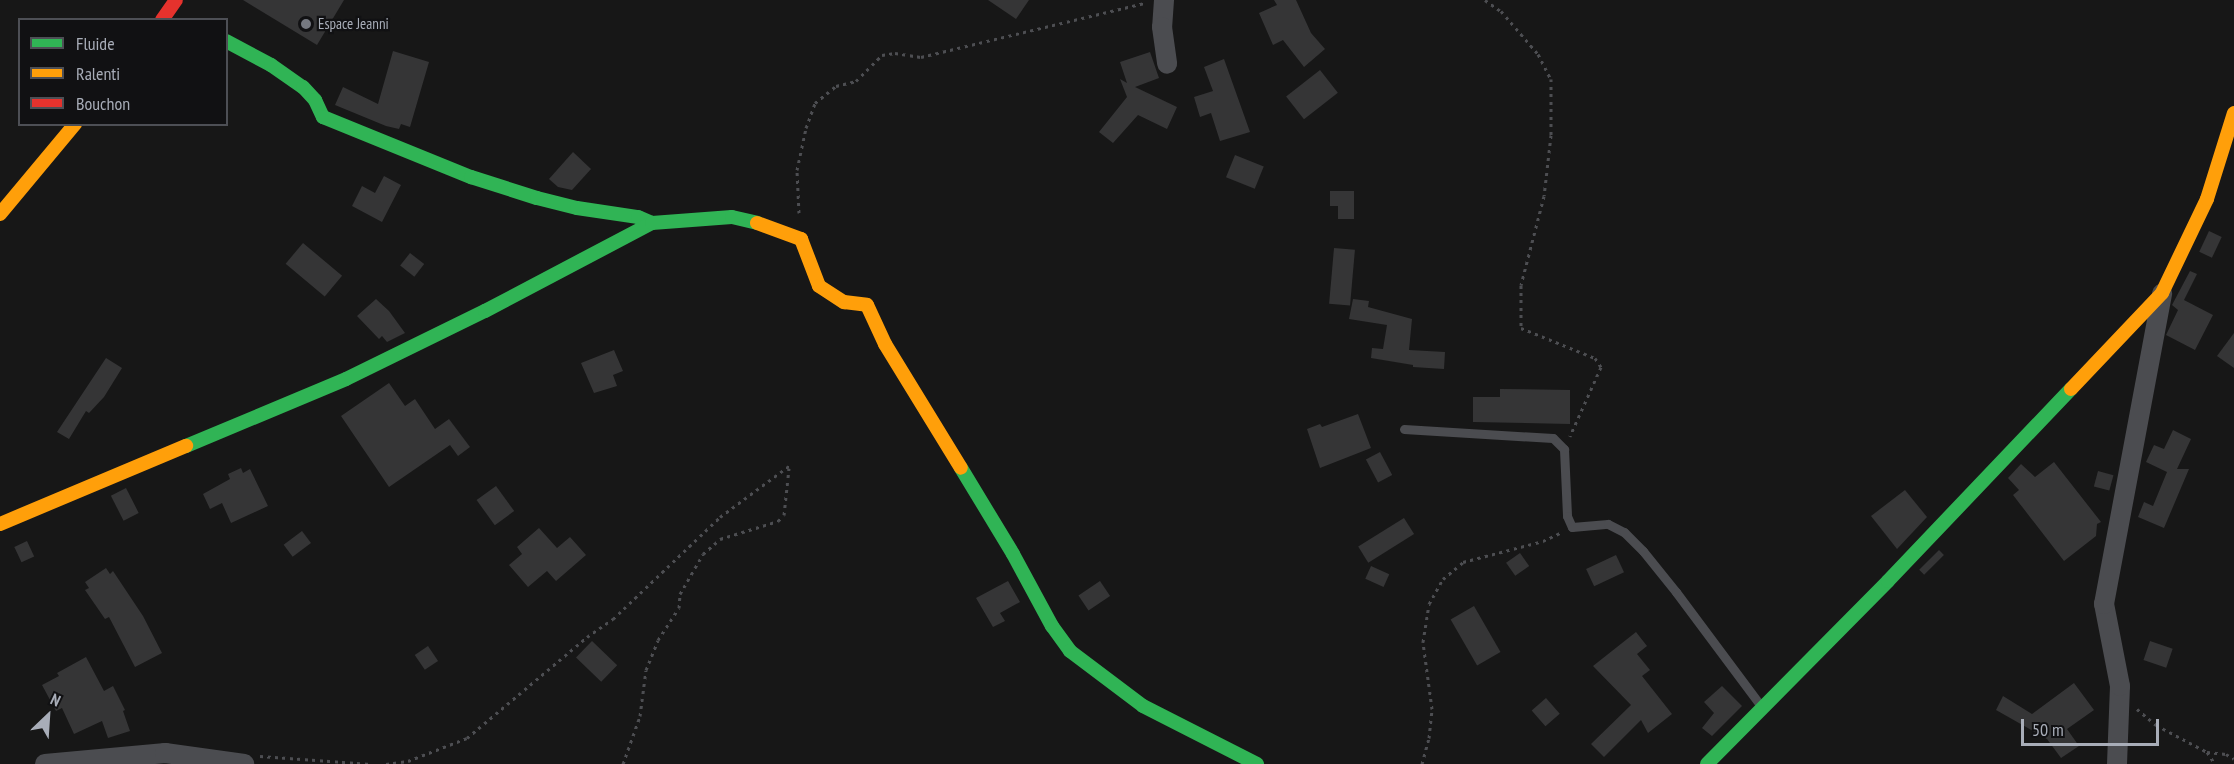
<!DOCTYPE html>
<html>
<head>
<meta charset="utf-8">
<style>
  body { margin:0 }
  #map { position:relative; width:2234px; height:764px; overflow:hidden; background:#171717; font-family:"PT Sans Narrow",sans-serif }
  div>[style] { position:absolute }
  .building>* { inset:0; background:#353536; transform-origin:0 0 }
  .path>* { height:3px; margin-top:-1.5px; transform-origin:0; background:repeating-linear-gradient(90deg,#4d4e52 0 3px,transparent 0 7.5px) }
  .lane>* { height:9px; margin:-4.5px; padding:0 4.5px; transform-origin:4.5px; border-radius:4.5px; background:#4b4c50 }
  .street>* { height:20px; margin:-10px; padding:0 10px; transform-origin:10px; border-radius:10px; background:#4b4c50 }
  .fast>* { height:14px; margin:-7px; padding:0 7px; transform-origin:7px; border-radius:7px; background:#30b455 }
  .slow>* { height:14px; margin:-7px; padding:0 7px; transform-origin:7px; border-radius:7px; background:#ff9f0a }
  .jam>* { height:14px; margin:-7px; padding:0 7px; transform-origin:7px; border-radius:7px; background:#e5322d }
  .dots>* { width:16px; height:16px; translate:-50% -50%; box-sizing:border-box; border:3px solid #111113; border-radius:50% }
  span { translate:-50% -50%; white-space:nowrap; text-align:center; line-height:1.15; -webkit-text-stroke:4.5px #111113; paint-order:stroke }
  .poi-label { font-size:15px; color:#a8adb8 }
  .left { translate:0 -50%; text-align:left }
  .legend { position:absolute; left:18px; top:18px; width:210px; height:108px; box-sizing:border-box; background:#111113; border:2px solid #4d4f55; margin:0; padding:8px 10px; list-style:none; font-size:18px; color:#a8adb8 }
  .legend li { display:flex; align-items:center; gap:12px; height:30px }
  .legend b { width:30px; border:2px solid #4d4f55 }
  .north { position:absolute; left:18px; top:686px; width:60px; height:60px; -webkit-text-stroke:4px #111113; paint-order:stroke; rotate:25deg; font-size:16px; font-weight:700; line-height:24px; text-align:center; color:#a8adb8 }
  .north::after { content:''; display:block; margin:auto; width:21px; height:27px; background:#a8adb8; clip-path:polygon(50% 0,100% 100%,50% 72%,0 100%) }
  .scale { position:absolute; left:2021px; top:719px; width:138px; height:27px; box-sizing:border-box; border:3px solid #a8adb8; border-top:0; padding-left:8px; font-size:18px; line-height:21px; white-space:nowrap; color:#a8adb8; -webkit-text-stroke:4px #111113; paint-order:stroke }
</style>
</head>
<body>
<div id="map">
  <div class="building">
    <div style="clip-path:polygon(243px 0,344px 0,317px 45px)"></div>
    <div style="clip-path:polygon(988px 0,1029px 0,1016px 19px)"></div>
    <div style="clip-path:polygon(1274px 0,1296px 0,1311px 33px,1325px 49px,1304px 67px,1283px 40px,1273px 45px,1259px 13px,1277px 5px)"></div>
    <div style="clip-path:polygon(393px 51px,429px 62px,410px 127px,401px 124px,399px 129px,386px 126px,335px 105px,343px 87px,378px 104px)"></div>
    <div style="clip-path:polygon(1150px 52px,1159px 78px,1135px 87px,1177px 107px,1167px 129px,1138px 115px,1113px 143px,1099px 132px,1127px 97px,1120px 79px,1127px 83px,1120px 62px)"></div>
    <div style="clip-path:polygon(1224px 59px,1250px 132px,1220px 141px,1211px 113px,1200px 117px,1194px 97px,1213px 91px,1204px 67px)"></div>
    <div style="left:1320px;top:70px;width:29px;height:43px;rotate:52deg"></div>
    <div style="clip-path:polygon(573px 152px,591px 169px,572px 190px,558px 187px,549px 179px)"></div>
    <div style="left:1235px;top:155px;width:31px;height:24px;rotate:22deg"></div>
    <div style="clip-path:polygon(384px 176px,401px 185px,382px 222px,352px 206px,362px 186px,375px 193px)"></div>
    <div style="clip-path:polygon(1330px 191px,1354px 191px,1354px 219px,1338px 219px,1338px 206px,1330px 206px)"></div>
    <div style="left:2209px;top:231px;width:14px;height:23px;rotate:25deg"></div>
    <div style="left:303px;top:243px;width:51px;height:27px;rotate:40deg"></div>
    <div style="left:1334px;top:248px;width:21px;height:56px;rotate:5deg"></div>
    <div style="left:410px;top:253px;width:18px;height:16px;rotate:38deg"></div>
    <div style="clip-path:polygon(2190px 271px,2197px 274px,2184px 300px,2213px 315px,2195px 350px,2166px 335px,2178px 310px,2172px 305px)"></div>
    <div style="clip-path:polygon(376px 299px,389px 311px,405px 333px,387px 342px,382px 336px,379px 339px,357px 316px)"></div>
    <div style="clip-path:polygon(1353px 299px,1369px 301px,1368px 307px,1412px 319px,1409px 350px,1445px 352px,1444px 369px,1413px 367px,1413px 365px,1371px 358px,1372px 348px,1383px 349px,1387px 325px,1349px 319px)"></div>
    <div style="clip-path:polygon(2234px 333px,2234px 368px,2217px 356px)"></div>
    <div style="clip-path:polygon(614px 350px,623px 371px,613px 375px,617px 386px,594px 393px,581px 363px)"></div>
    <div style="clip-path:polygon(106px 358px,122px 368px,104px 397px,89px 413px,86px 411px,69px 439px,57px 432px)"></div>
    <div style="clip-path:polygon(389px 383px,405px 406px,415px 399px,435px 429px,449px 419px,470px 447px,458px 456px,450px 445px,389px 487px,341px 416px)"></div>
    <div style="clip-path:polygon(1500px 389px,1570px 390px,1570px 424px,1473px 422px,1473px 397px,1500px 397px)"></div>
    <div style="clip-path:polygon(1358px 414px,1371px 448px,1320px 468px,1307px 429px,1320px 424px,1322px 427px)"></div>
    <div style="clip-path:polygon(2173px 430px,2191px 439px,2177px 469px,2189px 469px,2164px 528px,2138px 517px,2144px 502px,2153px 506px,2167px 472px,2146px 462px,2154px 445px,2164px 449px)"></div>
    <div style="left:1380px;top:452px;width:26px;height:16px;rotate:62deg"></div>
    <div style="clip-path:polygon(2054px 462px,2101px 522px,2097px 524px,2096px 536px,2064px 561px,2013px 495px,2019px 490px,2008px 478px,2021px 464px,2035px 477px)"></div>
    <div style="clip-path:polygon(241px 468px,243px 473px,250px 469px,268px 506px,231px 523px,222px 503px,210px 509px,203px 494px,230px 479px,228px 474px)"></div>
    <div style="left:2098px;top:471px;width:16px;height:16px;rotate:15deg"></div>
    <div style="left:496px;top:486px;width:31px;height:24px;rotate:54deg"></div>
    <div style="left:126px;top:488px;width:28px;height:17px;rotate:63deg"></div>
    <div style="clip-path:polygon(1905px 490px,1927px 517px,1897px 549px,1871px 516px)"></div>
    <div style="left:1404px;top:518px;width:19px;height:54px;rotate:58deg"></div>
    <div style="clip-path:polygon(539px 528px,557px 548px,570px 537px,586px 555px,556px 581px,547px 571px,528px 587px,509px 565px,522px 554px,517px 547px)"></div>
    <div style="left:302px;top:531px;width:15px;height:23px;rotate:53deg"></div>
    <div style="left:27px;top:541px;width:17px;height:14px;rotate:65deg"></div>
    <div style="left:1939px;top:550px;width:7px;height:28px;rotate:45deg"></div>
    <div style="left:1520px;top:553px;width:16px;height:17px;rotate:55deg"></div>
    <div style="left:1616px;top:555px;width:19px;height:33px;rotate:65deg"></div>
    <div style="left:1371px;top:566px;width:20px;height:14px;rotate:24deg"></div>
    <div style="clip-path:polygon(106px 568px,110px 574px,113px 571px,143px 616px,162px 653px,135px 667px,109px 617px,105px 619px,85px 590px,89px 588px,85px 582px)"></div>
    <div style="clip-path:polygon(1008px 581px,1020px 602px,1000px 613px,1005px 621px,993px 627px,976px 598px)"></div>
    <div style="left:1100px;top:581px;width:18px;height:26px;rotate:56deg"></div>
    <div style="left:1474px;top:606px;width:53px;height:27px;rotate:60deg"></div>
    <div style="clip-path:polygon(1636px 632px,1647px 646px,1637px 654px,1650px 670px,1642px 676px,1672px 714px,1648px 733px,1641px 720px,1604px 757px,1591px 744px,1631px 705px,1593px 666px)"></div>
    <div style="left:592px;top:641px;width:35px;height:23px;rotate:44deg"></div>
    <div style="left:2150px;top:641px;width:24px;height:20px;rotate:19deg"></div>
    <div style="left:428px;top:646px;width:18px;height:16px;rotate:56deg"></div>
    <div style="clip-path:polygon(86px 657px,104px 691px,113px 686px,125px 710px,123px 711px,130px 731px,108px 738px,102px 721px,74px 734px,62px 708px,56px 711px,42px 685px,59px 676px,57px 673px)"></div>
    <div style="clip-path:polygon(2074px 683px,2094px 710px,2067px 729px,2079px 746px,2061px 758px,2047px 739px,1996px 710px,2003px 696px,2032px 714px)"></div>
    <div style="clip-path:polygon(1722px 686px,1742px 706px,1712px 736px,1702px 728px,1714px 713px,1704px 702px)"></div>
    <div style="left:1546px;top:698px;width:21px;height:19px;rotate:49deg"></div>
  </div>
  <div class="path">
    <div style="left:1485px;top:0;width:19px;rotate:35deg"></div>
    <div style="left:1501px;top:11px;width:57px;rotate:49.3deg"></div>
    <div style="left:1538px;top:54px;width:28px;rotate:63deg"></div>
    <div style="left:1551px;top:79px;width:56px;rotate:90deg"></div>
    <div style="left:1551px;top:135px;width:61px;rotate:96.5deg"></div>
    <div style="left:1544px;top:196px;width:92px;rotate:104.5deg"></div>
    <div style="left:1521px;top:285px;width:43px;rotate:90deg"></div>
    <div style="left:1521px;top:328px;width:80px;rotate:22.1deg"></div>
    <div style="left:1595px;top:358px;width:11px;rotate:56deg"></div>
    <div style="left:1601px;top:367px;width:76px;rotate:114.2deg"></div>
    <div style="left:799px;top:213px;width:43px;rotate:-92.7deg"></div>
    <div style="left:797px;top:170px;width:43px;rotate:-77.9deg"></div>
    <div style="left:806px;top:128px;width:27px;rotate:-70deg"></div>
    <div style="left:815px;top:103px;width:27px;rotate:-39deg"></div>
    <div style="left:836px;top:86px;width:21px;rotate:-14deg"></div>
    <div style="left:856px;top:81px;width:37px;rotate:-45deg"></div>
    <div style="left:882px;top:55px;width:13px;rotate:-9deg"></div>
    <div style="left:895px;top:53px;width:26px;rotate:9deg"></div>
    <div style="left:921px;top:57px;width:230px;rotate:-13.6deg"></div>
    <div style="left:2137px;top:709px;width:25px;rotate:40deg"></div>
    <div style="left:2156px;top:725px;width:58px;rotate:27.9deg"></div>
    <div style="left:2207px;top:752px;width:14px;rotate:56deg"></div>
    <div style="left:2207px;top:752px;width:19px;rotate:6deg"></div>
    <div style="left:2226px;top:754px;width:9px;rotate:32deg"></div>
    <div style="left:260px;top:756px;width:111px;rotate:4.1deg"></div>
    <div style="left:386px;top:764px;width:22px;rotate:-8deg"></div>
    <div style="left:408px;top:761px;width:63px;rotate:-21.3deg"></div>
    <div style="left:467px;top:738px;width:157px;rotate:-40.1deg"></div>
    <div style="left:587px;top:637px;width:32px;rotate:-35deg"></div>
    <div style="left:613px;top:619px;width:148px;rotate:-43.6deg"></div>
    <div style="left:720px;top:517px;width:86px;rotate:-36.5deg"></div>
    <div style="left:623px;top:764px;width:51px;rotate:-70.5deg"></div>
    <div style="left:640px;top:716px;width:46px;rotate:-82.6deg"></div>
    <div style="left:646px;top:670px;width:32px;rotate:-68deg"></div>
    <div style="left:658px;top:640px;width:38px;rotate:-57deg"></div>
    <div style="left:679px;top:608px;width:14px;rotate:-86deg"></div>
    <div style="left:680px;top:594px;width:46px;rotate:-60.1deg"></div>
    <div style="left:703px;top:554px;width:23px;rotate:-41deg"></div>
    <div style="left:720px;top:539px;width:61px;rotate:-17.2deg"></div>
    <div style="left:778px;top:521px;width:8px;rotate:-45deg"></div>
    <div style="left:784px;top:515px;width:47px;rotate:-83.9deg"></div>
    <div style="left:1422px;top:764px;width:27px;rotate:-75deg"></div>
    <div style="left:1429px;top:738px;width:29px;rotate:-84deg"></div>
    <div style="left:1432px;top:709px;width:68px;rotate:-97.7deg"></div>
    <div style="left:1423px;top:642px;width:38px;rotate:-81deg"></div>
    <div style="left:1429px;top:604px;width:29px;rotate:-61deg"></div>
    <div style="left:1443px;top:579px;width:26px;rotate:-40deg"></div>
    <div style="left:1463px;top:562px;width:83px;rotate:-14.7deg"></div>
    <div style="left:1543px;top:541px;width:19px;rotate:-25deg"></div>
  </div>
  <div class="lane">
    <div style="left:1404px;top:429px;width:149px;rotate:3.5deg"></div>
    <div style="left:1553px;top:438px;width:16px;rotate:45deg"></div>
    <div style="left:1564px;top:449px;width:67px;rotate:87.4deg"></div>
    <div style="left:1567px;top:516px;width:12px;rotate:66deg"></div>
    <div style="left:1572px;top:527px;width:36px;rotate:-5deg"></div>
    <div style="left:1608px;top:524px;width:18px;rotate:27deg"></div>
    <div style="left:1624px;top:532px;width:27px;rotate:45deg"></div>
    <div style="left:1643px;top:551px;width:53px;rotate:51.2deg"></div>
    <div style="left:1676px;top:592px;width:142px;rotate:53.3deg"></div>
  </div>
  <div class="street">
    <div style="left:1164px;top:0;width:27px;rotate:94deg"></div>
    <div style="left:1162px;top:27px;width:37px;rotate:82deg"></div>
    <div style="left:45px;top:764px;width:121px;rotate:-5.2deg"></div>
    <div style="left:165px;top:753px;width:80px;rotate:7.9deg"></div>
    <div style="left:2117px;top:764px;width:78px;rotate:-87.8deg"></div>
    <div style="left:2120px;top:686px;width:84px;rotate:-101deg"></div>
    <div style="left:2104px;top:604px;width:316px;rotate:-79.4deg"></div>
  </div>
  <div class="fast">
    <div style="left:226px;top:41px;width:51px;rotate:28.1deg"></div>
    <div style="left:271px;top:65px;width:39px;rotate:35deg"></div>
    <div style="left:303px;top:87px;width:18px;rotate:47deg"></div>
    <div style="left:315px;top:100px;width:19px;rotate:65deg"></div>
    <div style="left:323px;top:117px;width:160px;rotate:22.1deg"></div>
    <div style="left:471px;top:177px;width:69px;rotate:17.7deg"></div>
    <div style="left:537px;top:198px;width:41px;rotate:14deg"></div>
    <div style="left:577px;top:208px;width:62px;rotate:8.4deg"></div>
    <div style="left:638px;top:217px;width:15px;rotate:23deg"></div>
    <div style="left:186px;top:446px;width:173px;rotate:-22.7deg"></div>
    <div style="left:346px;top:379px;width:155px;rotate:-26.1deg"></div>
    <div style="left:485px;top:311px;width:189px;rotate:-27.8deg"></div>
    <div style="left:652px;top:223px;width:80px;rotate:-4.3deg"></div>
    <div style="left:732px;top:217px;width:26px;rotate:13deg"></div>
    <div style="left:961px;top:468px;width:100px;rotate:58.8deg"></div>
    <div style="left:1013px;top:554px;width:82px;rotate:61.6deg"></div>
    <div style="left:1052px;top:626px;width:31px;rotate:54deg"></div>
    <div style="left:1070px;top:651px;width:91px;rotate:37deg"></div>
    <div style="left:1143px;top:706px;width:128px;rotate:27deg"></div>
    <div style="left:1707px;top:764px;width:257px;rotate:-45.3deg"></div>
    <div style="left:1888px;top:581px;width:265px;rotate:-46.4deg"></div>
  </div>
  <div class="slow">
    <div style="left:0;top:214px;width:117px;rotate:-50.2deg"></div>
    <div style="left:757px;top:223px;width:47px;rotate:20deg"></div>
    <div style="left:801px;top:239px;width:50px;rotate:69deg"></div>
    <div style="left:819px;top:286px;width:30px;rotate:33deg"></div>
    <div style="left:844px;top:302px;width:23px;rotate:7deg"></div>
    <div style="left:867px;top:305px;width:43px;rotate:65.2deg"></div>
    <div style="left:885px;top:344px;width:145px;rotate:58.5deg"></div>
    <div style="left:2071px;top:389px;width:132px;rotate:-46.5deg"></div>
    <div style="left:2162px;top:293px;width:104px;rotate:-64.4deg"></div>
    <div style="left:2207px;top:199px;width:90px;rotate:-72.6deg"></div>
    <div style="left:0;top:524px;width:202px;rotate:-22.8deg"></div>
  </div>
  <div class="jam">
    <div style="left:162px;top:20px;width:24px;rotate:-55deg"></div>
  </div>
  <div class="dots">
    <div style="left:306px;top:24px;background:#757880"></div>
  </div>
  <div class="poi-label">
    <span class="left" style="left:318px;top:24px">Espace Jeanni</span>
  </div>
  <ul class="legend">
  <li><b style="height:8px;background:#30b455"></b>Fluide</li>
  <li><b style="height:8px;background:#ff9f0a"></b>Ralenti</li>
  <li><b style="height:8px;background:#e5322d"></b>Bouchon</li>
  </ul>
  <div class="north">N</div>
  <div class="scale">50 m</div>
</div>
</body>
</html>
